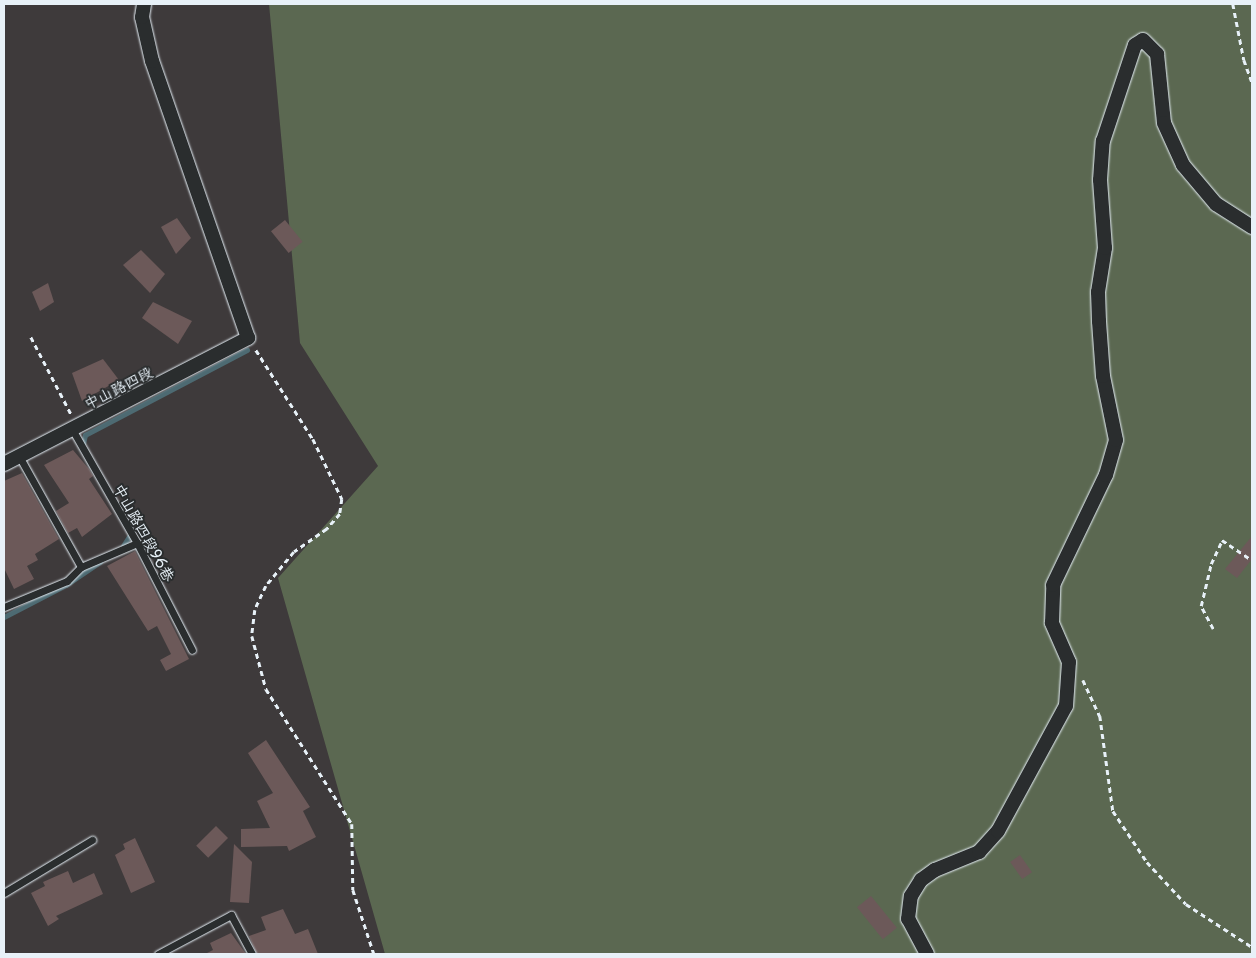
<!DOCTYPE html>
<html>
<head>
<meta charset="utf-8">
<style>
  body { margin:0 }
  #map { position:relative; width:1256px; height:958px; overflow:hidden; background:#3e3a3b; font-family:"Playpen Sans","LXGW WenKai TC",sans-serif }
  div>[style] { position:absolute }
  .green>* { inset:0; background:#5b6851 }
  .stream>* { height:4.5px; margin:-2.25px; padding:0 2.25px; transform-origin:2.25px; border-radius:2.25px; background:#4d6a72 }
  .building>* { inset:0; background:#6c5959; transform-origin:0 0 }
  .path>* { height:2.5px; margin-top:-1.25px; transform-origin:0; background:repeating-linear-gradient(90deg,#e8f1f8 0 5px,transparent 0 9px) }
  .roads { filter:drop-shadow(0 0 1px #e8f1f8) drop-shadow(0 0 1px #e8f1f8) }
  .lane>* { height:7px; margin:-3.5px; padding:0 3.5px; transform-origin:3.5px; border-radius:3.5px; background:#2a2d2e }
  .street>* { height:14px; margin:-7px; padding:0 7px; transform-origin:7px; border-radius:7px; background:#2a2d2e }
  span { translate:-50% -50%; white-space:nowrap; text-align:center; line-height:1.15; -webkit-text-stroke:4px #2a2d2e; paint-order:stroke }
  .street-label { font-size:15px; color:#e8f1f8 }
  .frame { position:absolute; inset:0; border:5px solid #e8f1f8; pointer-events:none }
</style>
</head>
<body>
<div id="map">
  <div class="green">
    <div style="clip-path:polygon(269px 4px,1252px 4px,1252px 954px,385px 954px,278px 578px,378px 466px,300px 343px)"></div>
  </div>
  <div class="stream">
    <div style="left:83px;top:444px;width:9px;rotate:-77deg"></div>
    <div style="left:85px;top:435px;width:183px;rotate:-27.7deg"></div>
    <div style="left:123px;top:546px;width:17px;rotate:-57deg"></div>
    <div style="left:4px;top:617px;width:70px;rotate:-27.3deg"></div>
    <div style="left:66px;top:585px;width:41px;rotate:-34.1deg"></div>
  </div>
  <div class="building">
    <div style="clip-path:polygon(177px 218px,191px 238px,176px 254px,161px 227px)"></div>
    <div style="left:285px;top:220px;width:28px;height:18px;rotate:51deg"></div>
    <div style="clip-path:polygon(141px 250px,165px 274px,150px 293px,123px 265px)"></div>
    <div style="clip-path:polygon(48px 283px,54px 302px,40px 311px,32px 292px)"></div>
    <div style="clip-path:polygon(153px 302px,192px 321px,178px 344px,142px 318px)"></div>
    <div style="clip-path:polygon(103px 359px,119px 380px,82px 401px,72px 373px)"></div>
    <div style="clip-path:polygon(73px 450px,89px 469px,93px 476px,89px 479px,112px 514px,82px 537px,77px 528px,68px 533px,56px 511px,69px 503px,44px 465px)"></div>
    <div style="clip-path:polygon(22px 473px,59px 539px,35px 554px,38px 560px,27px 566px,34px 579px,14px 589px,4px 568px,4px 481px)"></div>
    <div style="clip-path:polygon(1252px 536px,1252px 559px,1237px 578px,1225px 569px)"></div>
    <div style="clip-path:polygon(135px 551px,189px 659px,166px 671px,160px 660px,171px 654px,157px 626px,148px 631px,107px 566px)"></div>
    <div style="clip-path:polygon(266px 740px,310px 807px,303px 811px,316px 837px,289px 851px,287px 846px,241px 847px,241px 829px,270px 828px,257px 801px,273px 793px,248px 753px)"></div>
    <div style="left:216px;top:826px;width:17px;height:28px;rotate:45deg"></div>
    <div style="clip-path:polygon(135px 838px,155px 882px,131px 893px,115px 855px,125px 849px,123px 844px)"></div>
    <div style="clip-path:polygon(234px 844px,252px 862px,249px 903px,230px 902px)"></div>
    <div style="left:1020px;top:855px;width:21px;height:12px;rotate:55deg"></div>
    <div style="clip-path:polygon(68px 871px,73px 883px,94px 873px,103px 894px,56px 916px,59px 919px,48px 926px,31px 893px,45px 886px,43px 882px)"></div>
    <div style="left:871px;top:896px;width:41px;height:18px;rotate:51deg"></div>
    <div style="clip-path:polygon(283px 909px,295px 934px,308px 929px,318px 954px,257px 954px,249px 936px,266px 930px,261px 917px)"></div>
    <div style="clip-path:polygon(231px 933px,246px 954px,205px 954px,213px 950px,210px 943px)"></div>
  </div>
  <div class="path">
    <div style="left:1233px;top:4px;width:57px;rotate:78.9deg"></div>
    <div style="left:1244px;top:60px;width:23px;rotate:70deg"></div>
    <div style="left:31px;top:337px;width:87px;rotate:62.5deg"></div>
    <div style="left:256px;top:350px;width:106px;rotate:57.4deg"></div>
    <div style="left:313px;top:439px;width:67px;rotate:64.2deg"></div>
    <div style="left:342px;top:499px;width:15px;rotate:98deg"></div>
    <div style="left:340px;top:514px;width:20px;rotate:131deg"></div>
    <div style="left:327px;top:529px;width:40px;rotate:145.1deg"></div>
    <div style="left:294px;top:552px;width:44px;rotate:129.5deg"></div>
    <div style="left:266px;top:586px;width:26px;rotate:115deg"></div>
    <div style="left:255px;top:610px;width:26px;rotate:97deg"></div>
    <div style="left:252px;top:636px;width:55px;rotate:75.2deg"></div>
    <div style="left:266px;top:689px;width:160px;rotate:57.5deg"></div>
    <div style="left:352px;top:824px;width:66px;rotate:89.1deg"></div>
    <div style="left:353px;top:890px;width:67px;rotate:71.8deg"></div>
    <div style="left:1213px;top:629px;width:26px;rotate:-118deg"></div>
    <div style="left:1201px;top:606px;width:43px;rotate:-76.6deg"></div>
    <div style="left:1211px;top:564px;width:26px;rotate:-65deg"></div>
    <div style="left:1222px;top:540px;width:36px;rotate:34deg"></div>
    <div style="left:1083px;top:680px;width:40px;rotate:65deg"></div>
    <div style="left:1100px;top:716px;width:96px;rotate:82.2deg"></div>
    <div style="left:1113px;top:811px;width:61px;rotate:56.3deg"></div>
    <div style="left:1147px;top:862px;width:57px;rotate:47.1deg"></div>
    <div style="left:1186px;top:904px;width:79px;rotate:33.1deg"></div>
  </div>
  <div class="roads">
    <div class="lane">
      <div style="left:72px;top:429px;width:131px;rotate:60.3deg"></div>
      <div style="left:137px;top:543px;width:120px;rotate:62.8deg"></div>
      <div style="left:19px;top:456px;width:127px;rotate:60.8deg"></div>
      <div style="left:4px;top:607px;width:68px;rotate:-22.4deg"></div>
      <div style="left:67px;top:581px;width:20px;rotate:-45deg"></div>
      <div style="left:81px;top:567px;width:61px;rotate:-23.2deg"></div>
      <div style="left:4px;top:893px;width:103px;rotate:-31.1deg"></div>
      <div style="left:158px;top:954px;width:83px;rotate:-28.1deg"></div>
      <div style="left:231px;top:915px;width:44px;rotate:61.7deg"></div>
    </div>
    <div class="street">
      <div style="left:4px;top:464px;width:275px;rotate:-27.3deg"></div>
      <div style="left:248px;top:338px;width:293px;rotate:-109.1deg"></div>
      <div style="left:152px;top:61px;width:45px;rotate:-102.8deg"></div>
      <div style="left:142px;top:17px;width:13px;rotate:-81deg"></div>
      <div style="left:927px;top:954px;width:40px;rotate:-118deg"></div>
      <div style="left:908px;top:919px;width:23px;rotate:-83deg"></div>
      <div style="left:911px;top:896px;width:19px;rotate:-58deg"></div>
      <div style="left:921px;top:880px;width:17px;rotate:-36deg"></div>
      <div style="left:935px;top:870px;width:48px;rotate:-22.2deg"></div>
      <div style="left:979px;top:852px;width:28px;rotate:-48deg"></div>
      <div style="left:998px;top:831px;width:142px;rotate:-61.5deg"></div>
      <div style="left:1066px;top:706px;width:44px;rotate:-86.1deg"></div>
      <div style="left:1069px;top:662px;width:43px;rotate:-113.6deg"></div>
      <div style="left:1052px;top:623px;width:38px;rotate:-88deg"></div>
      <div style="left:1053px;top:585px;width:122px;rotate:-64.3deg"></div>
      <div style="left:1106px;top:475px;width:36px;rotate:-74deg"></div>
      <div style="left:1116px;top:440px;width:65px;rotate:-101.5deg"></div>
      <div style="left:1103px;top:376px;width:55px;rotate:-94.2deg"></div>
      <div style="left:1099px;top:321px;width:29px;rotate:-92deg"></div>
      <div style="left:1098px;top:292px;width:45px;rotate:-81deg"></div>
      <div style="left:1105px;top:248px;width:68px;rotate:-94.2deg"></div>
      <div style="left:1100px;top:180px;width:39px;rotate:-86deg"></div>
      <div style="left:1103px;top:141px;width:101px;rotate:-71.6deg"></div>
      <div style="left:1135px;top:45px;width:9px;rotate:-32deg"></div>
      <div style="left:1143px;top:40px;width:20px;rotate:45deg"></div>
      <div style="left:1157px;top:54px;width:69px;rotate:84.2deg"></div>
      <div style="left:1164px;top:123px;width:46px;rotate:65.7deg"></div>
      <div style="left:1183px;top:165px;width:51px;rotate:49.8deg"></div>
      <div style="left:1216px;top:204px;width:43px;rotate:32.6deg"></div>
    </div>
  </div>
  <div class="street-label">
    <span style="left:118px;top:387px;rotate:-27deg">中山路四段</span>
    <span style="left:145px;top:532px;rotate:61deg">中山路四段96巷</span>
  </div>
  <div class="frame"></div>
</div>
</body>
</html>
